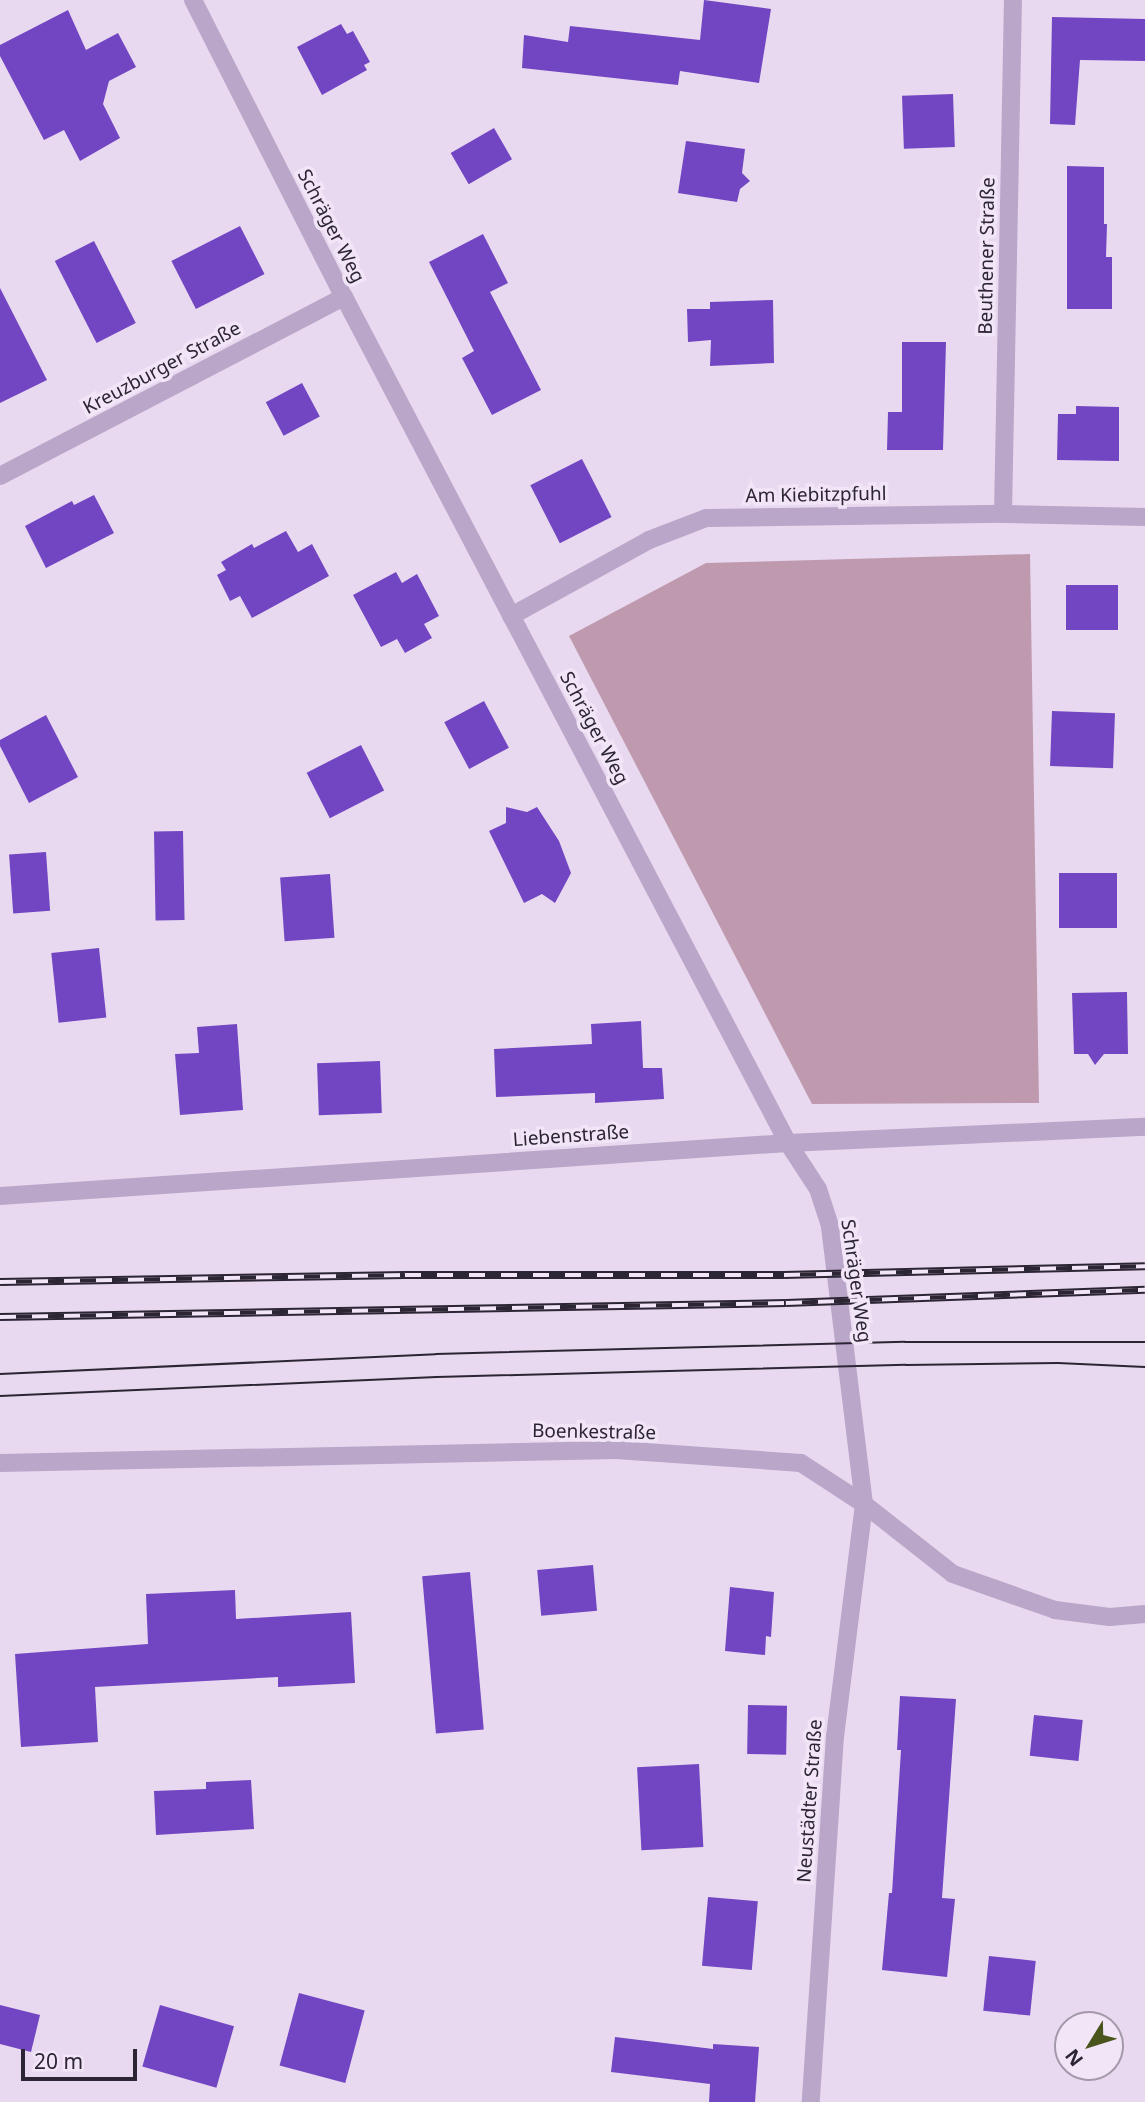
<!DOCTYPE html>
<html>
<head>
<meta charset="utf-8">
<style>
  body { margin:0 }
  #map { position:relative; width:1145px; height:2102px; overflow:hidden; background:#e8d9f0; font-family:"Noto Sans",sans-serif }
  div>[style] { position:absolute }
  .green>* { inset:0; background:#bf9aae }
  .building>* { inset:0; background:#7245c2; transform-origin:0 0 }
  .street>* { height:18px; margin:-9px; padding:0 9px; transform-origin:9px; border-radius:9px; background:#b9a6c8 }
  .tram>* { height:2px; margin:-1px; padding:0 1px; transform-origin:1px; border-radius:1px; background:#2c2634 }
  .rail>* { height:8px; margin-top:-4px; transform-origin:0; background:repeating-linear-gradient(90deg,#f2e5f8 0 16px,#2c2634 0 32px); box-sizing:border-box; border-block:2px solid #2c2634 }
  span { translate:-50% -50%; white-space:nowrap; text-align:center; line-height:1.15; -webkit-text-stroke:7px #f2e5f8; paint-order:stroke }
  .street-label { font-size:19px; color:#2c2634 }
  .north { position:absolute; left:1054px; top:2011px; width:70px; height:70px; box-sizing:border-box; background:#f2e5f8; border:2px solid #a399aa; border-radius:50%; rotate:232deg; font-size:19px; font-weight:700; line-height:28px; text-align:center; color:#2c2634 }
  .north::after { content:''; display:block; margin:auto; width:24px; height:32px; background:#4a541d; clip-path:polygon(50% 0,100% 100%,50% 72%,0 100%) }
  .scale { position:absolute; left:21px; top:2049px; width:116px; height:32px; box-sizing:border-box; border:4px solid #2c2634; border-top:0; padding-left:9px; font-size:21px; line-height:24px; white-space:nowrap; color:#2c2634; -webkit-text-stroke:5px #f2e5f8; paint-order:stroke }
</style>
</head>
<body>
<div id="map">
  <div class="green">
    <div style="clip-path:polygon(1030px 554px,1039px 1103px,812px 1104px,569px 636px,706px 563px)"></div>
  </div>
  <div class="building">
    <div style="clip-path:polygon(704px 0,771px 9px,759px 83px,680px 71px,678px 85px,522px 68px,524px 35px,568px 42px,570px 26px,700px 40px)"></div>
    <div style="clip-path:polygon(68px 10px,86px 50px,118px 33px,136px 67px,109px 81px,103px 104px,120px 138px,80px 161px,64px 130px,44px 140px,0 56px,0 45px)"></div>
    <div style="clip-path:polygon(1052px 17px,1145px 19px,1145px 61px,1080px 60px,1075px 125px,1050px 124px)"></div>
    <div style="clip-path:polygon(341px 24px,347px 34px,353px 31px,370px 62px,364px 65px,367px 70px,322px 95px,297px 47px)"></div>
    <div style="left:953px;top:94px;width:53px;height:51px;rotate:88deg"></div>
    <div style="left:494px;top:128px;width:36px;height:50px;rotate:60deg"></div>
    <div style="clip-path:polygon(686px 141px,745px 149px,742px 173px,750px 181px,740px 189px,737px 202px,678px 193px)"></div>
    <div style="clip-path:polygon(1067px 166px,1104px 167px,1104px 224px,1107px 224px,1106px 257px,1112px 257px,1112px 309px,1067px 309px)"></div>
    <div style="left:240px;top:226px;width:54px;height:77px;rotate:63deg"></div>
    <div style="clip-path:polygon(483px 234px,508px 283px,490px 292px,541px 390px,492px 415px,462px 358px,474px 351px,429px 262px)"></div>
    <div style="left:94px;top:241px;width:92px;height:44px;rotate:63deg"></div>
    <div style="clip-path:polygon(0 288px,47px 380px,0 403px)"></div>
    <div style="clip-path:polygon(773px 300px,774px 363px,710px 366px,711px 340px,688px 342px,687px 309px,710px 309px,710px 302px)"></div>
    <div style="clip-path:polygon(902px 342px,946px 342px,943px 450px,887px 450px,888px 412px,902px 412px)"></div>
    <div style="left:302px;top:383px;width:38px;height:41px;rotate:62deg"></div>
    <div style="clip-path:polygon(1076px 406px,1119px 407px,1119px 461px,1057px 460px,1058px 414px,1076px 414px)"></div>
    <div style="left:582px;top:459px;width:65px;height:58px;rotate:63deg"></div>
    <div style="clip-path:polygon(94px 495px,114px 533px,46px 568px,25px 526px,72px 501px,74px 505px)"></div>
    <div style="clip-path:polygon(286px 531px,298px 552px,312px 544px,329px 576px,252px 618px,240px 596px,230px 601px,217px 575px,226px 570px,221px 562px,252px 544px,254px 548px)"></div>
    <div style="clip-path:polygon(396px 572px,402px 583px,417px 574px,439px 616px,424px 624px,432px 638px,405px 653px,397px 639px,381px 647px,353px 595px)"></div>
    <div style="left:1066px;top:585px;width:52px;height:45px"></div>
    <div style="left:484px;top:701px;width:53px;height:45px;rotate:62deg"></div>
    <div style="left:1052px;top:711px;width:63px;height:55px;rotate:2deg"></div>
    <div style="clip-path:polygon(46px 715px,78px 777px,29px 803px,0 746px,0 740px)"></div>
    <div style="left:361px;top:745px;width:51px;height:61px;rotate:63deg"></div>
    <div style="clip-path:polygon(506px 807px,527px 812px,537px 807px,559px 841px,571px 873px,555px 903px,542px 894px,524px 903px,489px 831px,506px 823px)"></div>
    <div style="left:183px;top:831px;width:89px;height:29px;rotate:89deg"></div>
    <div style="left:46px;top:852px;width:59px;height:37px;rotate:86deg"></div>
    <div style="left:1059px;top:873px;width:58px;height:55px"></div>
    <div style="left:330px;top:874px;width:64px;height:50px;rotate:86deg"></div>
    <div style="left:99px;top:948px;width:70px;height:48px;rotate:84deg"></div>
    <div style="clip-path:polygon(1127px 992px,1128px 1054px,1104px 1054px,1095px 1065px,1088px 1054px,1074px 1054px,1072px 993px)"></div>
    <div style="clip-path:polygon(641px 1021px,643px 1068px,662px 1068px,664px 1099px,595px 1103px,595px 1093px,496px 1097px,494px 1049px,592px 1044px,591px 1024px)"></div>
    <div style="clip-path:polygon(237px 1024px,243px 1110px,180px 1115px,175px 1054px,199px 1053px,197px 1027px)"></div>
    <div style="left:380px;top:1061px;width:52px;height:63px;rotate:88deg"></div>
    <div style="left:593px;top:1565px;width:46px;height:56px;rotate:85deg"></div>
    <div style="left:470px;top:1572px;width:158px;height:48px;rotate:85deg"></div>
    <div style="clip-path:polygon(730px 1587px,774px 1592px,771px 1637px,766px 1636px,765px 1655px,725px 1651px)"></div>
    <div style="clip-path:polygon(235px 1590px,236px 1619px,351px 1612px,355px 1683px,278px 1687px,278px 1677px,95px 1687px,98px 1742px,21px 1747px,15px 1654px,148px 1644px,146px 1594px)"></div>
    <div style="clip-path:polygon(900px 1696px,956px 1699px,942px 1898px,955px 1899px,947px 1977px,882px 1970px,889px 1893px,892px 1893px,901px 1750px,897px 1750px)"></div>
    <div style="left:748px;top:1705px;width:39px;height:49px;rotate:1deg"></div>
    <div style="left:1034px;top:1715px;width:49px;height:41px;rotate:6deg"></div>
    <div style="left:699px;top:1764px;width:83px;height:62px;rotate:87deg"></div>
    <div style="clip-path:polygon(251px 1780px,254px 1829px,156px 1835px,154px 1791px,206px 1789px,206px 1782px)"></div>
    <div style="left:708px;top:1897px;width:50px;height:69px;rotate:5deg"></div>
    <div style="left:989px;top:1956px;width:47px;height:55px;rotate:6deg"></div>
    <div style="left:299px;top:1993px;width:68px;height:75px;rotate:15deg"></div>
    <div style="clip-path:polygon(0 2005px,40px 2015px,31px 2052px,0 2044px)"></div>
    <div style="left:160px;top:2005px;width:77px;height:64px;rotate:16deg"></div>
    <div style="clip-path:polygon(615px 2037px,713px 2049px,713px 2044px,759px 2047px,755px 2102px,709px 2102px,710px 2084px,611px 2072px)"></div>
  </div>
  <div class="street">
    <div style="left:193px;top:0;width:333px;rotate:63.1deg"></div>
    <div style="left:344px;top:297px;width:955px;rotate:62.31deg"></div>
    <div style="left:788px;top:1143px;width:55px;rotate:56.9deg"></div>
    <div style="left:818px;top:1189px;width:40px;rotate:72deg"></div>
    <div style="left:830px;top:1227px;width:279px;rotate:83deg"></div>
    <div style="left:864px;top:1504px;width:234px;rotate:97.1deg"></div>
    <div style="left:835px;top:1736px;width:367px;rotate:93.8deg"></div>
    <div style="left:0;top:476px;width:388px;rotate:-27.5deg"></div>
    <div style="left:1003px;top:514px;width:514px;rotate:-88.89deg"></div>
    <div style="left:511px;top:616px;width:158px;rotate:-28.8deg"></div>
    <div style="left:649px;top:540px;width:61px;rotate:-21.1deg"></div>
    <div style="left:706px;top:518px;width:297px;rotate:-0.8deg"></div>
    <div style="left:1003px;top:514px;width:142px;rotate:1.2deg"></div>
    <div style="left:0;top:1196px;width:790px;rotate:-3.85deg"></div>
    <div style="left:788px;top:1143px;width:357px;rotate:-2.6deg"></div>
    <div style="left:0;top:1463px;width:616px;rotate:-1.21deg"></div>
    <div style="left:616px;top:1450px;width:185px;rotate:4deg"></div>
    <div style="left:801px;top:1463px;width:75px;rotate:33.1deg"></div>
    <div style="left:864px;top:1504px;width:113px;rotate:38.2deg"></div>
    <div style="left:953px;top:1574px;width:108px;rotate:19.4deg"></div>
    <div style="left:1055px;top:1610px;width:55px;rotate:7.3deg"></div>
    <div style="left:1110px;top:1617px;width:35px;rotate:-5deg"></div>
  </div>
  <div class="tram">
    <div style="left:0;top:1374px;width:436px;rotate:-2.6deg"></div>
    <div style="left:436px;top:1354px;width:469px;rotate:-1.5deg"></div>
    <div style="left:905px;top:1342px;width:240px"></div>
    <div style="left:0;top:1396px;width:437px;rotate:-2.5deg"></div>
    <div style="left:437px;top:1377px;width:469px;rotate:-1.5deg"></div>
    <div style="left:906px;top:1365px;width:152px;rotate:-0.8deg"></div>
    <div style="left:1058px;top:1363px;width:87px;rotate:2.6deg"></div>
  </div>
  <div class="rail">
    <div style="left:0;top:1282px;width:405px;rotate:-1deg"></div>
    <div style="left:405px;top:1275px;width:379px"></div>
    <div style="left:784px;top:1275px;width:361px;rotate:-1.4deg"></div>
    <div style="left:0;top:1317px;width:786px;rotate:-1.02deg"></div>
    <div style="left:786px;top:1303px;width:359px;rotate:-2.1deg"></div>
  </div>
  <div class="street-label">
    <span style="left:331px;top:226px;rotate:63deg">Schräger Weg</span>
    <span style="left:987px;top:256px;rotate:-89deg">Beuthener Straße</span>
    <span style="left:162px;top:368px;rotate:-28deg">Kreuzburger Straße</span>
    <span style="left:816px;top:495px;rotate:-1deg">Am Kiebitzpfuhl</span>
    <span style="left:594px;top:728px;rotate:62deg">Schräger Weg</span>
    <span style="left:571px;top:1136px;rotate:-4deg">Liebenstraße</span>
    <span style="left:856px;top:1281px;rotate:82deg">Schräger Weg</span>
    <span style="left:594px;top:1432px;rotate:1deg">Boenkestraße</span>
    <span style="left:810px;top:1801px;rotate:-86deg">Neustädter Straße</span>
  </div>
  <div class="north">N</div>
  <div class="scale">20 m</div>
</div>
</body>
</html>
